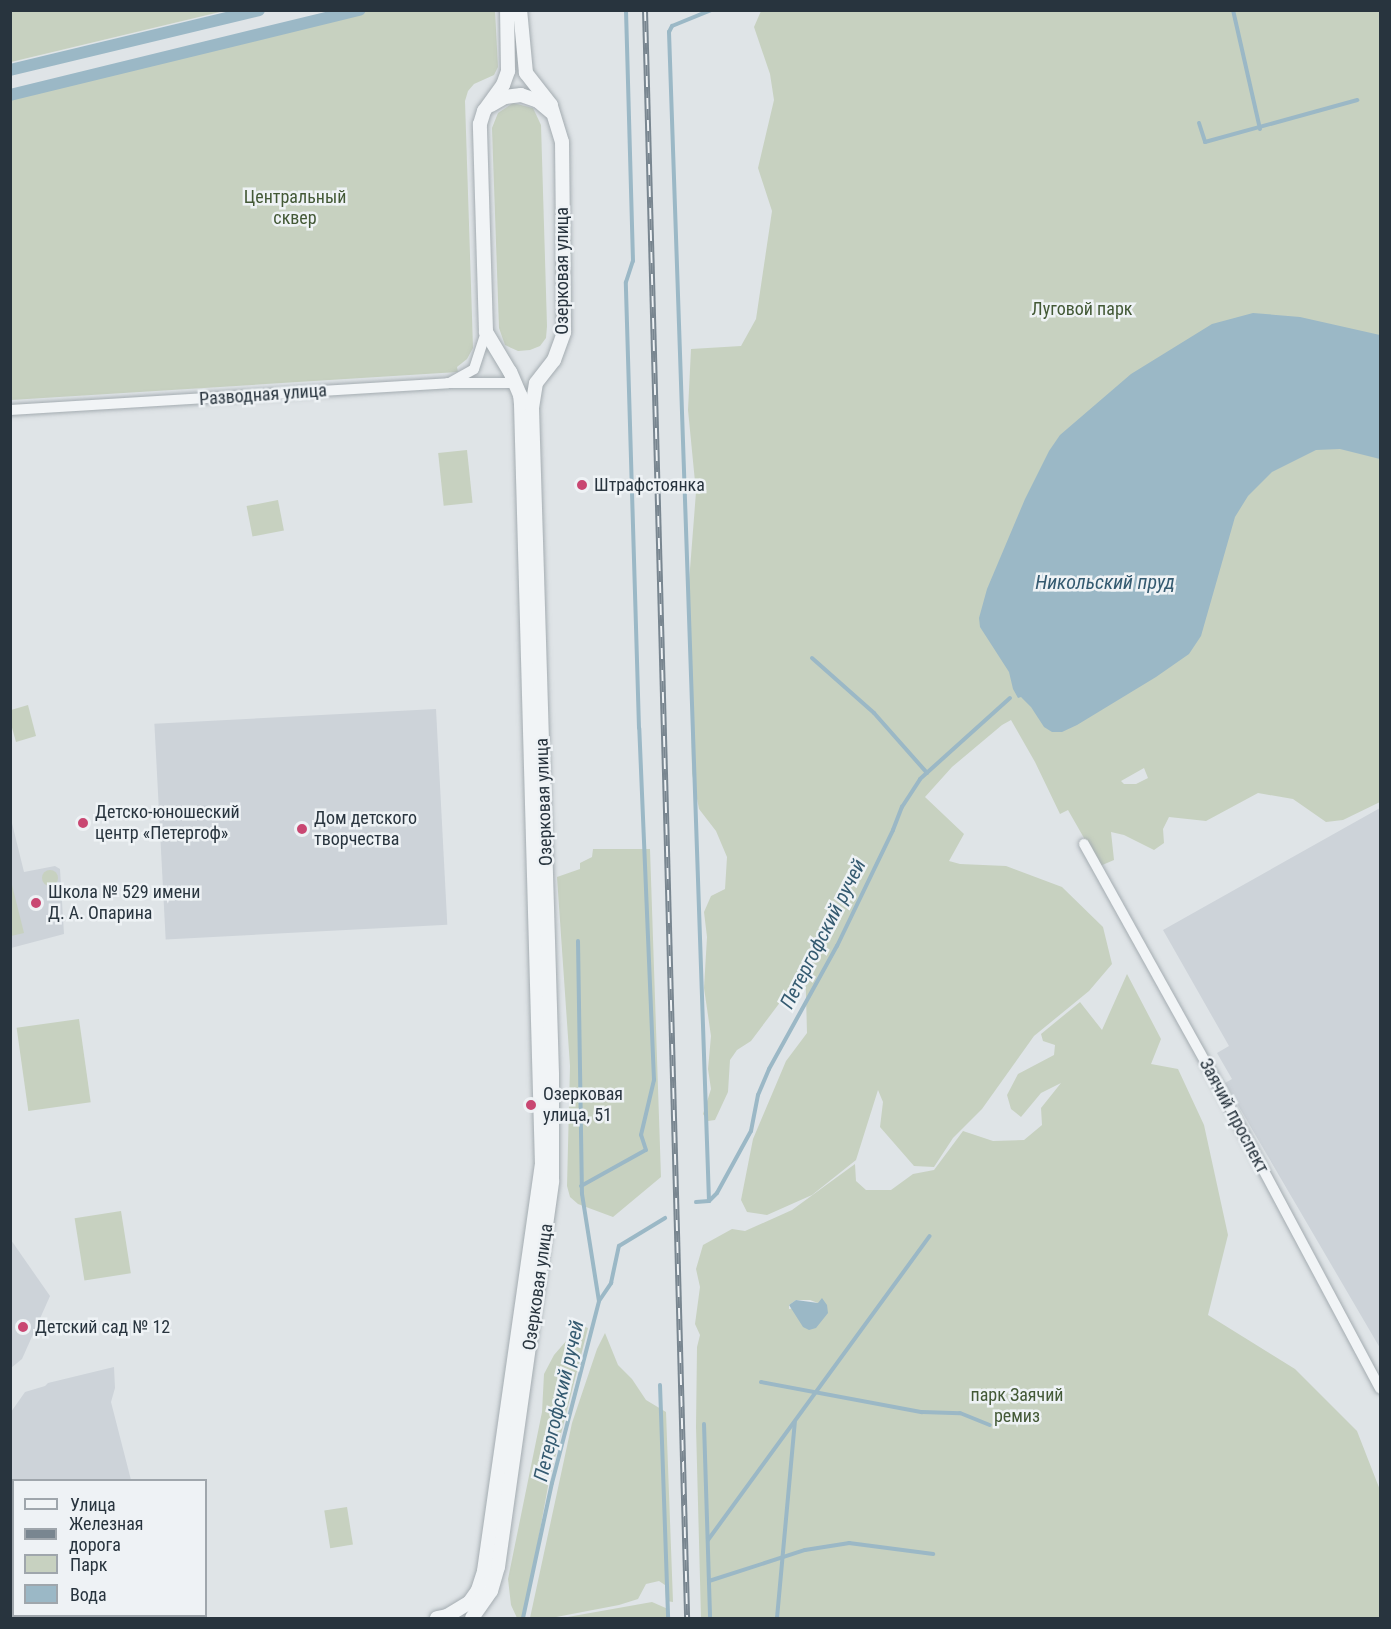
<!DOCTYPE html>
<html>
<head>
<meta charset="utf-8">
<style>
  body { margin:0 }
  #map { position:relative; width:1391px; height:1629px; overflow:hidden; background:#dfe4e7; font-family:"Roboto Condensed",sans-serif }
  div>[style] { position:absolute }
  .built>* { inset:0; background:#cdd3d9; transform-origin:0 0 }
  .green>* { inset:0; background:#c7d1c0; transform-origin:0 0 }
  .round { border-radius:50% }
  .water>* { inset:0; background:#9bb8c6 }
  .stream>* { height:4px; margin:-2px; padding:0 2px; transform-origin:2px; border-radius:2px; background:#9bb8c6 }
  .canal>* { height:12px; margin:-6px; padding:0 6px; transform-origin:6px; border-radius:6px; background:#9bb8c6 }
  .roads { filter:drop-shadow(0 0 2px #a4acb1) drop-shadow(0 0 2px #a4acb1) }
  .minor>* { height:10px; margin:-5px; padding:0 5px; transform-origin:5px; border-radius:5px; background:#f1f4f6 }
  .tertiary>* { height:14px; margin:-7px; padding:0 7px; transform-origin:7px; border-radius:7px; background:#f1f4f6 }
  .rail>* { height:6px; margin-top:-3px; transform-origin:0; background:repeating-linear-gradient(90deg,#eef2f5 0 11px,#798690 0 22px); box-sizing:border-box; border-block:2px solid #798690 }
  .dots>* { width:16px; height:16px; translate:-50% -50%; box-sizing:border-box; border:3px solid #eef2f5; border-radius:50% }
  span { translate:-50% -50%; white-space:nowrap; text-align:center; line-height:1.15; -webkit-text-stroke:5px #eef2f5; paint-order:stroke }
  .park-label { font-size:18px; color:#435936 }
  .street-label { font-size:18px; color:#28343e }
  .poi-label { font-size:18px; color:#28343e }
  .left { translate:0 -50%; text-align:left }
  .water-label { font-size:20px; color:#345a70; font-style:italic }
  .frame { position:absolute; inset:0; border:12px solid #28343e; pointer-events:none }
  .legend { position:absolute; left:12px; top:1479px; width:195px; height:138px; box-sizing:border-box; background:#eef2f5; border:2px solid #9fa6ac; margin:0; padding:8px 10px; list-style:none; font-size:18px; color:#28343e }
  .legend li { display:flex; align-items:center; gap:12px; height:30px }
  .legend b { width:30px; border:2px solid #9fa6ac }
</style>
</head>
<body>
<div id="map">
  <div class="built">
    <div style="left:436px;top:709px;width:216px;height:282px;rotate:87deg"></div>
    <div style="clip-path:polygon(1380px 808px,1380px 1348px,1225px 1083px,1232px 1079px,1217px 1053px,1229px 1046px,1163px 930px)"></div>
    <div style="clip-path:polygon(10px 815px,24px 872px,55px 866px,60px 869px,64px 934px,11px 948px)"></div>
    <div style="clip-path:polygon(11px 1240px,50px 1296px,22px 1359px,11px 1368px)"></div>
    <div style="clip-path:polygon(114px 1367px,115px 1388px,111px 1402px,131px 1480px,14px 1480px,14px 1608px,11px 1609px,11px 1412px,25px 1392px,45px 1386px,48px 1383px)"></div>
  </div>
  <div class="green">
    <div style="clip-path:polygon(11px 10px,224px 10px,224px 11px,11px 62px)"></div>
    <div style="clip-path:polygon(370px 10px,495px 11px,498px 67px,494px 75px,474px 84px,468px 91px,465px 101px,473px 348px,467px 359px,457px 367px,458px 372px,11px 400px,11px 99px)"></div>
    <div style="clip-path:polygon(evenodd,761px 11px,1380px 11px,1380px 802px,1343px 820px,1326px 822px,1293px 799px,1258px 793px,1206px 821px,1169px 817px,1163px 829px,1164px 843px,1154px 850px,1124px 835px,1111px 832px,1114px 860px,1100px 866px,1068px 810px,1060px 814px,1035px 762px,1011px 720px,1002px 725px,952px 767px,925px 797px,964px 834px,949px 861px,960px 864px,1006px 866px,1062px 887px,1103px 927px,1112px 964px,1089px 991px,1034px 1036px,982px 1109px,953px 1138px,934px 1167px,914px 1166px,880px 1127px,883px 1102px,878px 1090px,856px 1160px,812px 1195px,767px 1215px,747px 1212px,741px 1200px,753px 1139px,786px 1061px,807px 1033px,805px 959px,790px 989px,751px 1041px,737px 1050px,730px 1060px,728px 1092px,715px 1120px,708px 1121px,703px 1114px,711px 1089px,708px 1069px,711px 1036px,704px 988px,707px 937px,704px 912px,711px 896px,725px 889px,727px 857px,716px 831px,699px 809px,692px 773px,689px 582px,696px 492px,688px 410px,691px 349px,741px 346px,756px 319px,772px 211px,758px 168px,774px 100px,770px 74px,754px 27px,761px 11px,1144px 768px,1148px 778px,1136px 784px,1124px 784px,1121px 781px,1144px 768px)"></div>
    <div style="clip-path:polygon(513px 103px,533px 108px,541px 125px,547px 326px,546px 338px,540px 346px,530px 350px,518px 351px,505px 345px,499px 328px,492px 128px,498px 113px)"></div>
    <div style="left:467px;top:450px;width:53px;height:29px;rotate:84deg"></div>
    <div style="left:278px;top:500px;width:31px;height:32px;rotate:79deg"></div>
    <div style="clip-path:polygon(28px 705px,36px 736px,16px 742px,11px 724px,11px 710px)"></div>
    <div style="clip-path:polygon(593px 849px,650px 849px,661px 1177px,613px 1217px,578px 1204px,570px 1197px,567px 1186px,570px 1066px,557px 877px,580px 869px,580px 863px,592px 857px)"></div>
    <div class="round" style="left:42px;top:870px;width:16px;height:16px"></div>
    <div style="clip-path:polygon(11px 881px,24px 933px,11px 936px,10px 881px)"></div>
    <div style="clip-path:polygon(evenodd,1127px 974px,1161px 1039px,1151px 1064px,1178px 1069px,1204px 1125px,1228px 1235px,1208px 1315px,1295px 1369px,1357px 1431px,1380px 1490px,1380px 1618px,701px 1618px,696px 1427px,697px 1347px,700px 1335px,695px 1324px,700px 1287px,696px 1269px,703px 1245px,732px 1229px,745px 1231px,792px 1210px,855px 1164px,856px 1181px,866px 1190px,891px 1190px,913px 1174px,934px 1170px,963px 1131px,993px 1141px,1024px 1140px,1042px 1125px,1041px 1108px,1061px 1083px,1041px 1093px,1021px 1117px,1011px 1109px,1007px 1095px,1018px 1074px,1054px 1055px,1055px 1045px,1043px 1041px,1041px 1034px,1080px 1002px,1102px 1030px,1127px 974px,796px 1300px,810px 1300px,818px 1303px,789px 1309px,789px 1305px,796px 1300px)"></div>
    <div style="left:79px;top:1019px;width:84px;height:63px;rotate:82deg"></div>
    <div style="left:121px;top:1211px;width:63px;height:47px;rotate:81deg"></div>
    <div style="clip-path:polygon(580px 1325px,588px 1328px,549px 1481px,524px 1618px,517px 1618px,511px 1605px,508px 1579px,542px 1412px,544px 1374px,554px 1355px)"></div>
    <div style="clip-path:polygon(605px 1333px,618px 1365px,632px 1379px,646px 1400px,666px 1412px,673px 1602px,666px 1601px,665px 1585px,659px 1581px,646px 1584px,638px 1599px,619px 1605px,551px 1618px,530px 1618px,572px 1423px,597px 1349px)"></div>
    <div style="left:347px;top:1507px;width:38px;height:23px;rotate:81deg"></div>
    <div style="clip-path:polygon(652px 1602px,668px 1609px,668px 1618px,562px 1618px)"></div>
    <div style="left:30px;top:1616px;width:70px;height:2px"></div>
  </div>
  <div class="water">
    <div style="clip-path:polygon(1253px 313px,1300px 317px,1380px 335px,1380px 459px,1340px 449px,1316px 450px,1272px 472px,1248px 496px,1235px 517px,1201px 636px,1189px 654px,1156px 677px,1077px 725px,1062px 732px,1052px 732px,1044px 727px,1031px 707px,1021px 697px,1018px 698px,1013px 689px,1009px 672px,980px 627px,979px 618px,987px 589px,1025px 499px,1049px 451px,1060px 435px,1131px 374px,1212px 324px)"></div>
    <div style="clip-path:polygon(822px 1298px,827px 1305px,828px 1313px,816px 1328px,809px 1330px,803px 1327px,789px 1305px,796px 1300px,818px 1303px)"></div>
  </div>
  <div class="stream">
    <div style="left:1233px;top:10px;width:122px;rotate:77.2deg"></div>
    <div style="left:1199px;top:123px;width:20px;rotate:72deg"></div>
    <div style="left:1205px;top:142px;width:158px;rotate:-15.4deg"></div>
    <div style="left:812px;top:658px;width:83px;rotate:41.6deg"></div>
    <div style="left:874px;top:713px;width:80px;rotate:48.5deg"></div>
    <div style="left:578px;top:941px;width:253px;rotate:89.1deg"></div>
    <div style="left:582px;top:1194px;width:108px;rotate:81deg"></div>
    <div style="left:581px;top:1186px;width:74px;rotate:-29deg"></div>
    <div style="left:646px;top:1150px;width:16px;rotate:-108deg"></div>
    <div style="left:641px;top:1135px;width:57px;rotate:-76.7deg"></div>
    <div style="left:654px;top:1080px;width:352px;rotate:-92.4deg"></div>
    <div style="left:639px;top:728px;width:446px;rotate:-91.7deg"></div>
    <div style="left:626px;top:282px;width:22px;rotate:-72deg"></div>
    <div style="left:633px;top:261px;width:251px;rotate:-91.6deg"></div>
    <div style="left:709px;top:1201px;width:1170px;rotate:-91.96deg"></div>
    <div style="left:669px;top:32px;width:7px;rotate:-63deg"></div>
    <div style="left:672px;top:26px;width:42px;rotate:-22.3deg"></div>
    <div style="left:696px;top:1202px;width:13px;rotate:-4deg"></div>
    <div style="left:709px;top:1201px;width:11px;rotate:-45deg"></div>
    <div style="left:717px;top:1193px;width:71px;rotate:-61.3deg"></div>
    <div style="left:751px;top:1131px;width:37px;rotate:-79deg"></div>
    <div style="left:758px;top:1095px;width:28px;rotate:-67deg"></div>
    <div style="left:769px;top:1069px;width:141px;rotate:-61.1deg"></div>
    <div style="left:837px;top:946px;width:129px;rotate:-64.2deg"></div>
    <div style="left:893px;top:830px;width:25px;rotate:-69deg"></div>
    <div style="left:902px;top:807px;width:33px;rotate:-57deg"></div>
    <div style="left:920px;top:779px;width:121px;rotate:-42deg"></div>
    <div style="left:761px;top:1382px;width:164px;rotate:10.6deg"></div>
    <div style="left:922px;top:1412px;width:38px;rotate:2deg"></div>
    <div style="left:960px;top:1413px;width:32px;rotate:22deg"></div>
    <div style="left:660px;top:1385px;width:233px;rotate:88deg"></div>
    <div style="left:704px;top:1424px;width:194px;rotate:88.2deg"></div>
    <div style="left:708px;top:1540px;width:376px;rotate:-53.9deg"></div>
    <div style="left:709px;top:1581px;width:101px;rotate:-17.9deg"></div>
    <div style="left:805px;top:1550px;width:45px;rotate:-9deg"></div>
    <div style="left:849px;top:1543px;width:85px;rotate:7.5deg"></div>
    <div style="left:523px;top:1618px;width:138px;rotate:-77.9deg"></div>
    <div style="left:552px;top:1483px;width:188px;rotate:-75.5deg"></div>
    <div style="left:599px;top:1301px;width:22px;rotate:-56deg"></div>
    <div style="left:611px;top:1283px;width:38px;rotate:-78deg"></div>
    <div style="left:619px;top:1246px;width:54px;rotate:-31.3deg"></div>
    <div style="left:777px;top:1618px;width:197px;rotate:-84.8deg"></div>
  </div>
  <div class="canal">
    <div style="left:10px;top:70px;width:256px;rotate:-13.5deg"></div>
    <div style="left:10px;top:95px;width:360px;rotate:-13.7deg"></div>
  </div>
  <div class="roads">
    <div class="minor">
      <div style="left:451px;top:382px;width:26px;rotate:-29deg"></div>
      <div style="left:474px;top:369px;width:39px;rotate:-72deg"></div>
      <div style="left:10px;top:410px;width:439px;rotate:-3.5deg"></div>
      <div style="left:448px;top:383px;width:67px"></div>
      <div style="left:1084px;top:844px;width:259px;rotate:60.9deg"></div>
      <div style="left:1210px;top:1070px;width:361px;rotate:61.9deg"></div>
    </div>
    <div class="tertiary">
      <div style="left:491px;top:105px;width:16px;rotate:-30deg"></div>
      <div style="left:505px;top:97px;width:16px;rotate:-7deg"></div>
      <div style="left:521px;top:95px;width:18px;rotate:19deg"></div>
      <div style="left:538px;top:101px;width:17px;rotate:40deg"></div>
      <div style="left:437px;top:1618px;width:10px;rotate:-11deg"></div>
      <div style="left:447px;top:1616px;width:26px;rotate:-31deg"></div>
      <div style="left:469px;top:1603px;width:16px;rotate:-55deg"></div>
      <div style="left:478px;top:1590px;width:20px;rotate:-72deg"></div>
      <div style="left:484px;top:1571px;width:409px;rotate:-81.9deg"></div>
      <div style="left:542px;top:1166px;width:762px;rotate:-91.58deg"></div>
      <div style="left:521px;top:404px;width:9px;rotate:-96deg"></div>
      <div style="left:520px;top:395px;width:25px;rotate:-113deg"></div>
      <div style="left:510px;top:372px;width:47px;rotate:-121deg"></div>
      <div style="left:486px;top:332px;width:208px;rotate:-91.7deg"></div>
      <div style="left:480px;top:124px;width:14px;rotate:-73deg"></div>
      <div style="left:484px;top:111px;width:32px;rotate:-54deg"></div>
      <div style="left:503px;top:85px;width:15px;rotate:-70deg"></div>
      <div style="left:508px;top:71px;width:61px;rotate:-90.9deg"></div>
      <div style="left:472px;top:1618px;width:33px;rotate:-55deg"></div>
      <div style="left:491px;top:1591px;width:25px;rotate:-74deg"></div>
      <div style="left:498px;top:1567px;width:390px;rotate:-82deg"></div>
      <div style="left:552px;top:1181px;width:107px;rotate:-90deg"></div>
      <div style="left:552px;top:1074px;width:666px;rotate:-91.72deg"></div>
      <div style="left:532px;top:408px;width:25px;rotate:-81deg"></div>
      <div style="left:536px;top:383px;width:29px;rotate:-52deg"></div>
      <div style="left:554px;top:360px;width:30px;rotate:-70deg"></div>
      <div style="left:564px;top:332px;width:190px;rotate:-90.6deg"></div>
      <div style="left:562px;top:142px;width:39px;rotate:-107deg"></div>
      <div style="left:551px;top:105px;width:41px;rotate:-128deg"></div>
      <div style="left:526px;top:73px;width:63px;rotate:-95.4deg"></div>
    </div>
  </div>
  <div class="rail">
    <div style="left:645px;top:10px;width:1609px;rotate:88.5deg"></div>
  </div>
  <div class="dots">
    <div style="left:582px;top:485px;background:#c94772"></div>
    <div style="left:83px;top:823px;background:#c94772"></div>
    <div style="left:302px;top:829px;background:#c94772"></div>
    <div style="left:36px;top:903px;background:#c94772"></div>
    <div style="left:531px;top:1105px;background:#c94772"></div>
    <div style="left:23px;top:1327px;background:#c94772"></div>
  </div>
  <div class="park-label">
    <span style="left:295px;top:208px">Центральный<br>сквер</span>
    <span style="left:1082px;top:309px">Луговой парк</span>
    <span style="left:1017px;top:1406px">парк Заячий<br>ремиз</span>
  </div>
  <div class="street-label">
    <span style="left:562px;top:271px;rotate:-90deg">Озерковая улица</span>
    <span style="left:263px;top:395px;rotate:-4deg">Разводная улица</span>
    <span style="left:544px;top:802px;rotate:-92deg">Озерковая улица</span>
    <span style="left:1234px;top:1116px;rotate:62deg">Заячий проспект</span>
    <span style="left:538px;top:1287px;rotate:-82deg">Озерковая улица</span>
  </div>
  <div class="poi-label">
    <span class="left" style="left:594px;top:485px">Штрафстоянка</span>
    <span class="left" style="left:95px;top:823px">Детско-юношеский<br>центр «Петергоф»</span>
    <span class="left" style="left:314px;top:829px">Дом детского<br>творчества</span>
    <span class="left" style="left:48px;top:903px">Школа № 529 имени<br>Д. А. Опарина</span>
    <span class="left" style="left:543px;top:1105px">Озерковая<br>улица, 51</span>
    <span class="left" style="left:35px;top:1327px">Детский сад № 12</span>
  </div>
  <div class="water-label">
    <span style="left:1105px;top:582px">Никольский пруд</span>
    <span style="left:823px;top:934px;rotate:-63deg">Петергофский ручей</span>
    <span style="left:559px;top:1401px;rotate:-77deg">Петергофский ручей</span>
  </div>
  <div class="frame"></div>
  <ul class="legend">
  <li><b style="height:8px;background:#f1f4f6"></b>Улица</li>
  <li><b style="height:8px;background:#798690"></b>Железная дорога</li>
  <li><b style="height:16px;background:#c7d1c0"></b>Парк</li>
  <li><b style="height:16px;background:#9bb8c6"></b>Вода</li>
  </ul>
</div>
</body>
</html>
